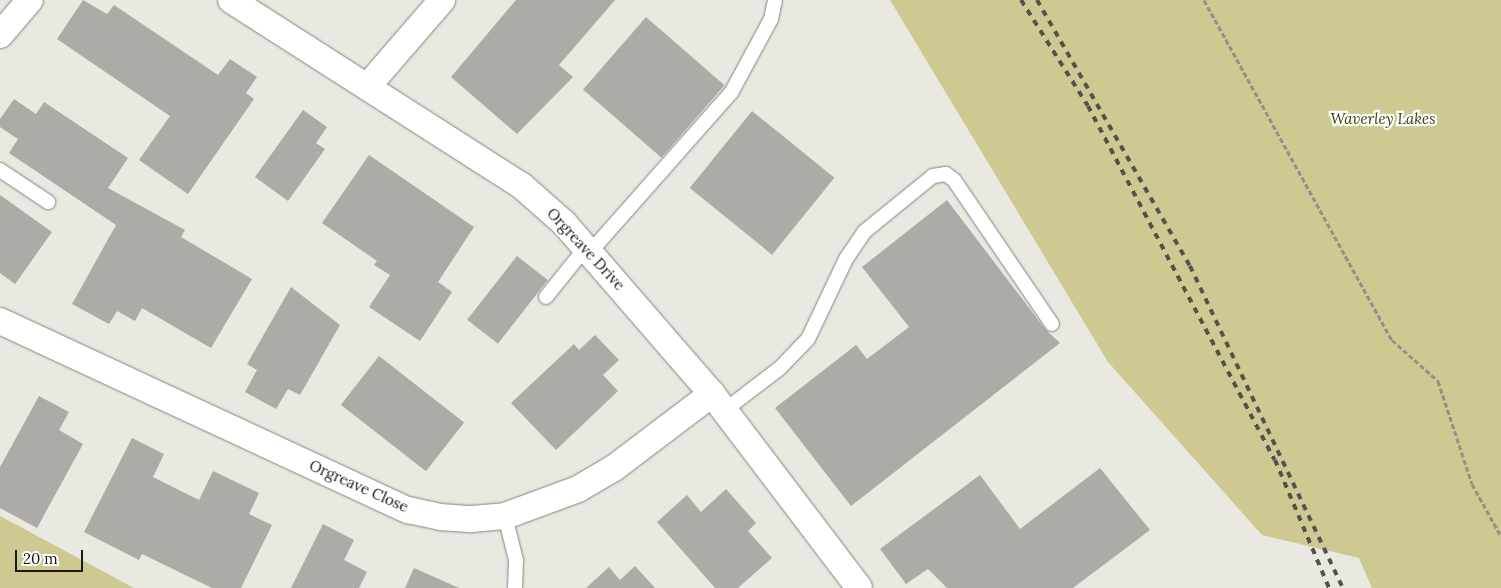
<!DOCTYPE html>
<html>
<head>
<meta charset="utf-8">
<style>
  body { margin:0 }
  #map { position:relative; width:1501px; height:588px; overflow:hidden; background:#e9e8e1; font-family:Lora,serif }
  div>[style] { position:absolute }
  .green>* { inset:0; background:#cec991 }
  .building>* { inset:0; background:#acaba5; transform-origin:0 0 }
  .path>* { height:3px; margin-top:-1.5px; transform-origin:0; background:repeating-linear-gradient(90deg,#91908b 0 5px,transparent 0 7.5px) }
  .roads { filter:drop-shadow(0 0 1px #84847d) drop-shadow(0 0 1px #84847d) }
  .service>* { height:14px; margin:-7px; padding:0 7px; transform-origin:7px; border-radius:7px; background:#fff }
  .minor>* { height:26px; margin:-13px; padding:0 13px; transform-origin:13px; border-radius:13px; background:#fff }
  .rail>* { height:4px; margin-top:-2px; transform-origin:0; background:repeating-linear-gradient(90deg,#52514e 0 6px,transparent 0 12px) }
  span { translate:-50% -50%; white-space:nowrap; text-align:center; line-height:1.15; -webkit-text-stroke:4.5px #fffffe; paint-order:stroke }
  .park-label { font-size:15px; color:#3e3a0e; font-style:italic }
  .street-label { font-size:15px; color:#181816 }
  .scale { position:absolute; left:15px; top:550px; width:68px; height:22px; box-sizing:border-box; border:2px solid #181816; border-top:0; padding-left:6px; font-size:15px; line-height:18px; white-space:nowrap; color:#181816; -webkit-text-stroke:4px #fffffe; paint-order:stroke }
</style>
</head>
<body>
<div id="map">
  <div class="green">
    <div style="clip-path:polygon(890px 0,1501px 0,1501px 588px,1372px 588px,1359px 558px,1262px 535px,1108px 362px)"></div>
    <div style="clip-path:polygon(0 516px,134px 588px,0 588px)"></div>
  </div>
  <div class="building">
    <div style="clip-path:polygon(83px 0,107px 14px,114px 5px,218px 75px,230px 59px,257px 77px,246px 93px,254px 99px,188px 194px,139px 160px,170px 116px,57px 39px)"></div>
    <div style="clip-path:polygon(516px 0,615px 0,559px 65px,573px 77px,517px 134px,451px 77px)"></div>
    <div style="left:646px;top:17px;width:104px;height:96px;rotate:41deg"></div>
    <div style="clip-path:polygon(14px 99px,36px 114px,44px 102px,128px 158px,108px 188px,185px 230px,181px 237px,252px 279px,211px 348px,142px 308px,135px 321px,117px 311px,109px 324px,72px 304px,116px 225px,9px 153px,18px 139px,0 127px,0 119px)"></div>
    <div style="clip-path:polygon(303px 110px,327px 127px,316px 143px,325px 149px,288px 201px,255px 177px)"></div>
    <div style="left:752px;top:111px;width:106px;height:99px;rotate:39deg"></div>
    <div style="clip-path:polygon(369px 155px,474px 227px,438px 282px,452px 292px,420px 341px,369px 307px,390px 275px,374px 265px,377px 261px,322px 223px)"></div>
    <div style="clip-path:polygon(0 195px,52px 232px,15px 284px,0 273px)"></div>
    <div style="clip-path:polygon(947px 200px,1045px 329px,1060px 343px,851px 506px,775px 408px,856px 345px,867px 359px,909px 327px,862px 267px)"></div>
    <div style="left:517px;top:256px;width:39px;height:81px;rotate:38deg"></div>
    <div style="clip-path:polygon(291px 287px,340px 325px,300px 395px,288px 389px,276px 409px,245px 392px,257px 370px,247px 364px)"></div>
    <div style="clip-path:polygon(595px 335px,619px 360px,603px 375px,618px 391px,556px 450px,511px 403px,574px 344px,579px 350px)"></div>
    <div style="left:379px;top:356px;width:108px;height:62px;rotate:38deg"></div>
    <div style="clip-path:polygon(39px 396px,69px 412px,59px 430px,83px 444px,37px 528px,0 508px,0 467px)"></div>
    <div style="clip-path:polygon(132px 438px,164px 454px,153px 477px,199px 500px,213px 471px,259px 493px,249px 514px,272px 525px,241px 588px,212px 588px,142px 554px,139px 560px,84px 532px)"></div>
    <div style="clip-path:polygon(1100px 468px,1150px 530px,1073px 588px,947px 588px,928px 569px,906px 584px,880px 549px,980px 475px,1020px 529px)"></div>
    <div style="clip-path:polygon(726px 489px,756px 523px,748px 531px,772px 558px,738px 588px,715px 588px,657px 522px,687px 495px,701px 512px)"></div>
    <div style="clip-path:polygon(323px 524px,354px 540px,344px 560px,367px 572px,359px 588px,291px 588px)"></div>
    <div style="clip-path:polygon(635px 566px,655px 588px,586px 588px,609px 567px,620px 580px)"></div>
    <div style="clip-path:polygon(414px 568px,459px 588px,405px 588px)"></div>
  </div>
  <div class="path">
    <div style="left:1204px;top:0;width:389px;rotate:61.1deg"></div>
    <div style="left:1392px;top:340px;width:62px;rotate:41.7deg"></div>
    <div style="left:1438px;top:381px;width:108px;rotate:71.7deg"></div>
    <div style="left:1472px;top:484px;width:60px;rotate:60.9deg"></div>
  </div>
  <div class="roads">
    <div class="service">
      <div style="left:0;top:170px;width:58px;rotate:33.7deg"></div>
      <div style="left:591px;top:251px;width:211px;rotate:-48.5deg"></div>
      <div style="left:731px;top:93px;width:84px;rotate:-61.6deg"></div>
      <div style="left:771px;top:19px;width:19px;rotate:-78deg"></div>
      <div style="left:546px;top:297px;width:65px;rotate:-51.2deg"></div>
      <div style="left:725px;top:410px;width:69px;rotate:-37.4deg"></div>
      <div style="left:780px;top:368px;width:40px;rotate:-46deg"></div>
      <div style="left:808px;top:339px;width:89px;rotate:-64.6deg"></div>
      <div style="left:846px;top:259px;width:32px;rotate:-56deg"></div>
      <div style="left:864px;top:232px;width:89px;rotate:-39.1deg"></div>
      <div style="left:933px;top:176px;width:13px;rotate:-9deg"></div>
      <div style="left:946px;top:174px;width:10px;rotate:37deg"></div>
      <div style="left:954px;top:180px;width:174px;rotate:55.8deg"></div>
      <div style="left:505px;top:516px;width:45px;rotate:76deg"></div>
      <div style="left:516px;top:560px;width:28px;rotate:92deg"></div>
    </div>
    <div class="minor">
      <div style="left:231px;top:0;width:345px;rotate:32.6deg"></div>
      <div style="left:522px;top:186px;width:56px;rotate:41.4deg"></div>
      <div style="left:564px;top:223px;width:226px;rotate:49.1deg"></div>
      <div style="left:712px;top:394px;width:243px;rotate:52.8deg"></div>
      <div style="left:0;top:35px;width:46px;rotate:-49.4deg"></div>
      <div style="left:367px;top:87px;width:115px;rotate:-49.2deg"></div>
      <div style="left:0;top:321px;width:450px;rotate:24.9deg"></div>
      <div style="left:408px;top:510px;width:33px;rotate:12deg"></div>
      <div style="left:440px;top:517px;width:32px;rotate:4deg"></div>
      <div style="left:472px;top:519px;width:33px;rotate:-5deg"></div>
      <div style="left:505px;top:516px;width:78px;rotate:-20.3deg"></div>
      <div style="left:578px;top:489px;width:42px;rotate:-30.3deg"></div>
      <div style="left:614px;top:468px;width:123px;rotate:-37.1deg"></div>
    </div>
  </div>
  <div class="rail">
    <div style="left:1021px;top:0;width:125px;rotate:57.7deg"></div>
    <div style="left:1088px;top:106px;width:400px;rotate:62.2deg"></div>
    <div style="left:1275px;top:460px;width:139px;rotate:67.1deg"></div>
    <div style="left:1037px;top:0;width:307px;rotate:60.1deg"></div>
    <div style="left:1190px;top:266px;width:357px;rotate:64.6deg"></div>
  </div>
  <div class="park-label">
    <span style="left:1383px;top:119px">Waverley Lakes</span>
  </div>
  <div class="street-label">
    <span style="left:586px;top:249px;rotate:47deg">Orgreave Drive</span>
    <span style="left:359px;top:486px;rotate:24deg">Orgreave Close</span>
  </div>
  <div class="scale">20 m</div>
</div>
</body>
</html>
